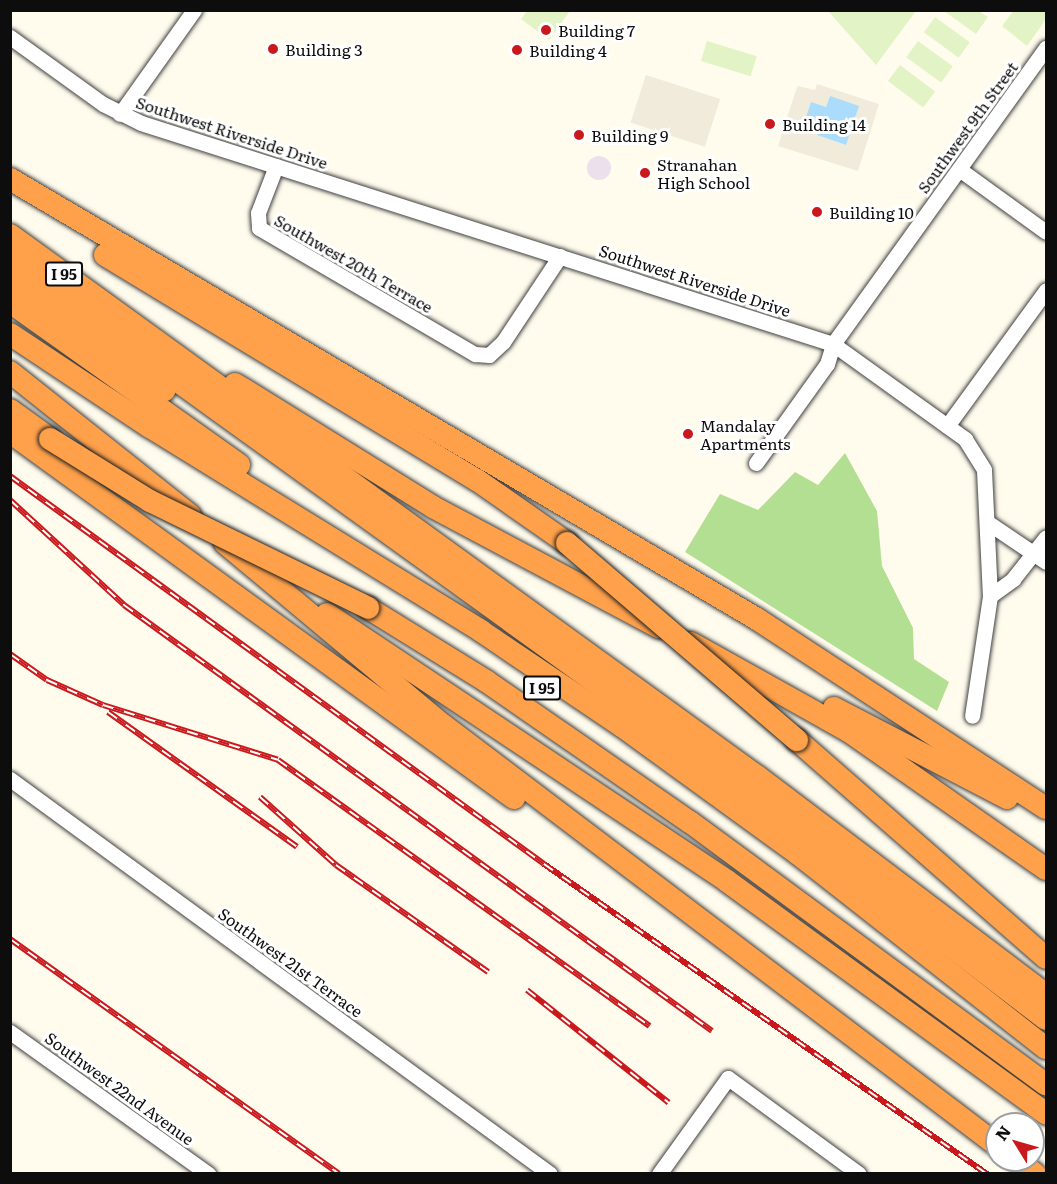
<!DOCTYPE html>
<html>
<head>
<meta charset="utf-8">
<style>
  body { margin:0 }
  #map { position:relative; width:1057px; height:1184px; overflow:hidden; background:#fffced; font-family:Literata,serif }
  div>[style] { position:absolute }
  .industrial>* { inset:0; background:#ece0ed }
  .round { border-radius:50% }
  .forest>* { inset:0; background:#b2df91 }
  .pitch>* { inset:0; background:#e2f3c5; transform-origin:0 0 }
  .plaza>* { inset:0; background:#f0ebdb; transform-origin:0 0 }
  .water>* { inset:0; background:#acdcfb }
  .roads { filter:drop-shadow(0 0 2px #404040) drop-shadow(0 0 2px #404040) }
  .minor>* { height:15px; margin:-7.5px; padding:0 7.5px; transform-origin:7.5px; border-radius:7.5px; background:#fff }
  .highway>* { height:22px; margin:-11px; padding:0 11px; transform-origin:11px; border-radius:11px; background:#ffa14b }
  .rail>* { height:6px; margin-top:-3px; transform-origin:0; background:repeating-linear-gradient(90deg,#fff 0 11px,#c9191d 0 22px); box-sizing:border-box; border-block:2px solid #c9191d }
  .bridges { filter:drop-shadow(0 0 2px #1e1e1e) drop-shadow(0 0 2px #1e1e1e) }
  .highway-bridge>* { height:22px; margin:-11px; padding:0 11px; transform-origin:11px; border-radius:11px; background:#ffa14b }
  .dots>* { width:16px; height:16px; translate:-50% -50%; box-sizing:border-box; border:3px solid #fff; border-radius:50% }
  span { translate:-50% -50%; white-space:nowrap; text-align:center; line-height:1.15; -webkit-text-stroke:6px #fff; paint-order:stroke }
  .shield-label span { padding:2px 4px; background:#fff; border:2px solid; border-radius:4px; -webkit-text-stroke-width:0 }
  .shield-label { font-size:15px; color:#0d0d0d; font-weight:700 }
  .poi-label { font-size:16px; color:#0d0d0d }
  .left { translate:0 -50%; text-align:left }
  .street-label { font-size:16px; color:#0d0d0d }
  .frame { position:absolute; inset:0; border:12px solid #0d0d0d; pointer-events:none }
  .north { position:absolute; left:985px; top:1112px; width:60px; height:60px; box-sizing:border-box; background:#fff; border:2px solid #9e9e9e; border-radius:50%; rotate:307deg; font-size:16px; font-weight:700; line-height:24px; text-align:center; color:#0d0d0d }
  .north::after { content:''; display:block; margin:auto; width:21px; height:27px; background:#c9191d; clip-path:polygon(50% 0,100% 100%,50% 72%,0 100%) }
</style>
</head>
<body>
<div id="map">
  <div class="industrial">
    <div class="round" style="left:587px;top:156px;width:24px;height:24px"></div>
  </div>
  <div class="forest">
    <div style="clip-path:polygon(845px 453px,877px 511px,882px 566px,913px 628px,914px 659px,949px 682px,937px 711px,685px 552px,720px 494px,758px 510px,795px 472px,818px 485px)"></div>
  </div>
  <div class="pitch">
    <div style="clip-path:polygon(1014px 10px,1046px 11px,1046px 19px,1027px 46px,1002px 26px)"></div>
    <div style="clip-path:polygon(527px 11px,527px 10px,570px 11px,549px 40px,521px 19px)"></div>
    <div style="clip-path:polygon(828px 11px,916px 11px,876px 65px)"></div>
    <div style="clip-path:polygon(944px 11px,978px 11px,988px 17px,976px 34px)"></div>
    <div style="left:935px;top:17px;width:43px;height:19px;rotate:36deg"></div>
    <div style="left:707px;top:41px;width:52px;height:21px;rotate:17deg"></div>
    <div style="left:918px;top:41px;width:43px;height:20px;rotate:36deg"></div>
    <div style="left:900px;top:65px;width:44px;height:20px;rotate:37deg"></div>
  </div>
  <div class="plaza">
    <div style="left:646px;top:75px;width:78px;height:50px;rotate:18deg"></div>
    <div style="clip-path:polygon(evenodd,817px 84px,879px 104px,858px 171px,778px 146px,796px 90px,798px 86px,815px 90px,817px 84px,830px 96px,846px 145px,817px 135px,830px 96px)"></div>
  </div>
  <div class="water">
    <div style="clip-path:polygon(830px 96px,859px 106px,846px 145px,817px 135px,820px 125px,805px 120px,811px 102px,826px 107px)"></div>
  </div>
  <div class="roads">
    <div class="minor">
      <div style="left:10px;top:37px;width:115px;rotate:35.8deg"></div>
      <div style="left:103px;top:104px;width:42px;rotate:26.6deg"></div>
      <div style="left:141px;top:123px;width:726px;rotate:17.71deg"></div>
      <div style="left:833px;top:344px;width:163px;rotate:35.7deg"></div>
      <div style="left:965px;top:439px;width:36px;rotate:58deg"></div>
      <div style="left:984px;top:470px;width:126px;rotate:87.3deg"></div>
      <div style="left:990px;top:596px;width:121px;rotate:98.5deg"></div>
      <div style="left:120px;top:114px;width:128px;rotate:-54.6deg"></div>
      <div style="left:276px;top:166px;width:50px;rotate:111deg"></div>
      <div style="left:258px;top:213px;width:15px;rotate:86deg"></div>
      <div style="left:259px;top:228px;width:250px;rotate:30.3deg"></div>
      <div style="left:475px;top:354px;width:14px;rotate:4deg"></div>
      <div style="left:489px;top:355px;width:19px;rotate:-43deg"></div>
      <div style="left:503px;top:342px;width:103px;rotate:-56.5deg"></div>
      <div style="left:959px;top:169px;width:107px;rotate:35.9deg"></div>
      <div style="left:947px;top:426px;width:168px;rotate:-53.9deg"></div>
      <div style="left:756px;top:463px;width:122px;rotate:-54.4deg"></div>
      <div style="left:827px;top:364px;width:21px;rotate:-73deg"></div>
      <div style="left:833px;top:344px;width:365px;rotate:-54.3deg"></div>
      <div style="left:987px;top:522px;width:71px;rotate:34.1deg"></div>
      <div style="left:990px;top:596px;width:29px;rotate:-36deg"></div>
      <div style="left:1013px;top:579px;width:53px;rotate:-51.8deg"></div>
      <div style="left:10px;top:779px;width:669px;rotate:36.18deg"></div>
      <div style="left:10px;top:1032px;width:244px;rotate:35.6deg"></div>
      <div style="left:659px;top:1174px;width:118px;rotate:-54.3deg"></div>
      <div style="left:728px;top:1078px;width:162px;rotate:36.2deg"></div>
    </div>
    <div class="highway">
      <div style="left:10px;top:179px;width:867px;rotate:30.5deg"></div>
      <div style="left:757px;top:619px;width:345px;rotate:33.2deg"></div>
      <div style="left:10px;top:235px;width:924px;rotate:35.93deg"></div>
      <div style="left:758px;top:777px;width:361px;rotate:37.1deg"></div>
      <div style="left:105px;top:255px;width:435px;rotate:31.2deg"></div>
      <div style="left:477px;top:480px;width:110px;rotate:35deg"></div>
      <div style="left:10px;top:260px;width:942px;rotate:35.8deg"></div>
      <div style="left:774px;top:811px;width:342px;rotate:37.4deg"></div>
      <div style="left:10px;top:283px;width:188px;rotate:34.8deg"></div>
      <div style="left:10px;top:302px;width:281px;rotate:35.4deg"></div>
      <div style="left:10px;top:334px;width:168px;rotate:33.6deg"></div>
      <div style="left:150px;top:427px;width:389px;rotate:31.6deg"></div>
      <div style="left:481px;top:631px;width:170px;rotate:34deg"></div>
      <div style="left:622px;top:726px;width:216px;rotate:36deg"></div>
      <div style="left:797px;top:853px;width:316px;rotate:38.1deg"></div>
      <div style="left:10px;top:372px;width:230px;rotate:38.5deg"></div>
      <div style="left:235px;top:384px;width:233px;rotate:31.8deg"></div>
      <div style="left:433px;top:507px;width:256px;rotate:28deg"></div>
      <div style="left:10px;top:410px;width:49px;rotate:35.9deg"></div>
      <div style="left:10px;top:432px;width:623px;rotate:35.99deg"></div>
      <div style="left:225px;top:543px;width:284px;rotate:39.9deg"></div>
      <div style="left:443px;top:725px;width:695px;rotate:37.17deg"></div>
      <div style="left:368px;top:608px;width:139px;rotate:31.7deg"></div>
      <div style="left:486px;top:681px;width:248px;rotate:34.7deg"></div>
      <div style="left:690px;top:822px;width:442px;rotate:36.4deg"></div>
      <div style="left:327px;top:614px;width:481px;rotate:33.7deg"></div>
      <div style="left:727px;top:881px;width:395px;rotate:36.1deg"></div>
      <div style="left:691px;top:643px;width:182px;rotate:29.2deg"></div>
      <div style="left:850px;top:732px;width:239px;rotate:35deg"></div>
      <div style="left:834px;top:708px;width:195px;rotate:27.5deg"></div>
      <div style="left:797px;top:740px;width:331px;rotate:41.2deg"></div>
      <div style="left:1017px;top:1160px;width:23px;rotate:38deg"></div>
    </div>
  </div>
  <div class="rail">
    <div style="left:10px;top:476px;width:660px;rotate:36deg"></div>
    <div style="left:544px;top:864px;width:541px;rotate:34.98deg"></div>
    <div style="left:10px;top:500px;width:155px;rotate:42.6deg"></div>
    <div style="left:124px;top:605px;width:726px;rotate:35.92deg"></div>
    <div style="left:10px;top:654px;width:45px;rotate:35.1deg"></div>
    <div style="left:47px;top:680px;width:61px;rotate:24.1deg"></div>
    <div style="left:103px;top:705px;width:183px;rotate:17.4deg"></div>
    <div style="left:278px;top:760px;width:457px;rotate:35.6deg"></div>
    <div style="left:108px;top:712px;width:232px;rotate:35.5deg"></div>
    <div style="left:260px;top:797px;width:102px;rotate:41.8deg"></div>
    <div style="left:336px;top:865px;width:186px;rotate:35.1deg"></div>
    <div style="left:10px;top:939px;width:404px;rotate:35.5deg"></div>
    <div style="left:527px;top:990px;width:181px;rotate:38.5deg"></div>
  </div>
  <div class="bridges">
    <div class="highway-bridge">
      <div style="left:50px;top:439px;width:118px;rotate:31.8deg"></div>
      <div style="left:150px;top:501px;width:243px;rotate:26.1deg"></div>
      <div style="left:567px;top:543px;width:303px;rotate:40.6deg"></div>
    </div>
  </div>
  <div class="dots">
    <div style="left:546px;top:30px;background:#c9191d"></div>
    <div style="left:273px;top:49px;background:#c9191d"></div>
    <div style="left:517px;top:50px;background:#c9191d"></div>
    <div style="left:770px;top:124px;background:#c9191d"></div>
    <div style="left:579px;top:135px;background:#c9191d"></div>
    <div style="left:645px;top:173px;background:#c9191d"></div>
    <div style="left:817px;top:212px;background:#c9191d"></div>
    <div style="left:688px;top:434px;background:#c9191d"></div>
  </div>
  <div class="shield-label">
    <span style="left:64px;top:274px">I 95</span>
    <span style="left:542px;top:688px">I 95</span>
  </div>
  <div class="poi-label">
    <span class="left" style="left:558px;top:30px">Building 7</span>
    <span class="left" style="left:285px;top:49px">Building 3</span>
    <span class="left" style="left:529px;top:50px">Building 4</span>
    <span class="left" style="left:782px;top:124px">Building 14</span>
    <span class="left" style="left:591px;top:135px">Building 9</span>
    <span class="left" style="left:657px;top:173px">Stranahan<br>High School</span>
    <span class="left" style="left:829px;top:212px">Building 10</span>
    <span class="left" style="left:700px;top:434px">Mandalay<br>Apartments</span>
  </div>
  <div class="street-label">
    <span style="left:967px;top:127px;rotate:-54deg">Southwest 9th Street</span>
    <span style="left:232px;top:132px;rotate:18deg">Southwest Riverside Drive</span>
    <span style="left:354px;top:263px;rotate:30deg">Southwest 20th Terrace</span>
    <span style="left:695px;top:280px;rotate:18deg">Southwest Riverside Drive</span>
    <span style="left:291px;top:962px;rotate:36deg">Southwest 21st Terrace</span>
    <span style="left:120px;top:1088px;rotate:36deg">Southwest 22nd Avenue</span>
  </div>
  <div class="frame"></div>
  <div class="north">N</div>
</div>
</body>
</html>
